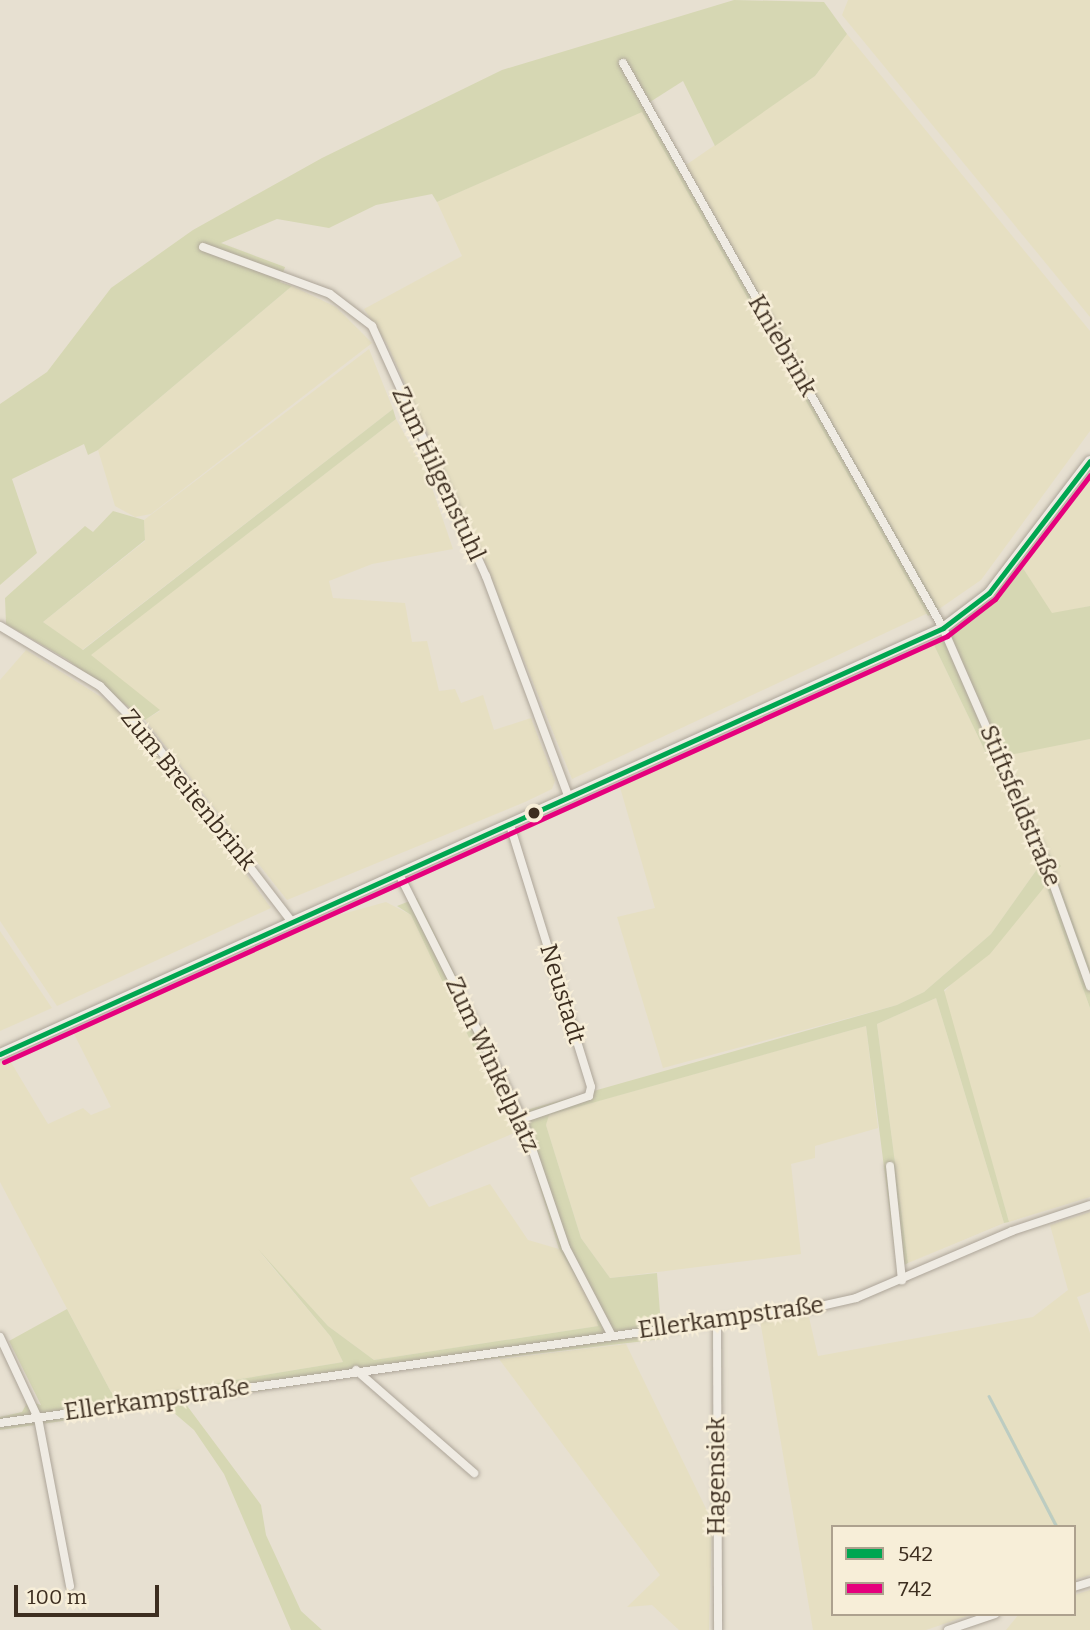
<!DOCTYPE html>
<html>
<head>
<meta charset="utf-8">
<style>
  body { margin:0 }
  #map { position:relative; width:1090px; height:1630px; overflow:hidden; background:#e7e0d1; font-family:Bitter,serif }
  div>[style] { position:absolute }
  .farmland>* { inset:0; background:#e6dfc2 }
  .green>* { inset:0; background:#d6d7b3 }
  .stream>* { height:2.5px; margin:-1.25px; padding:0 1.25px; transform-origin:1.25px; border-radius:1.25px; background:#bcccc2 }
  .roads { filter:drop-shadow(0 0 2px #ada599) drop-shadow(0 0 2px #ada599) }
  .minor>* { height:8px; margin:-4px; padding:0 4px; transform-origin:4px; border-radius:4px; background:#efebe3 }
  .secondary>* { height:10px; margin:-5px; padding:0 5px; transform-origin:5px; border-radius:5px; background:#efebe3 }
  .bus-1>* { height:5px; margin:-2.5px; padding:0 2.5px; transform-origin:2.5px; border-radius:2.5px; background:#00a651 }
  .bus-2>* { height:5px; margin:-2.5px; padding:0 2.5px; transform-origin:2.5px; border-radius:2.5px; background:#e5007d }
  .dots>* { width:19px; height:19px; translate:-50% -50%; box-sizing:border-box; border:4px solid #f7eed8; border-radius:50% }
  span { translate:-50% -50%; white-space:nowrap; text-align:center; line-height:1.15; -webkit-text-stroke:5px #f7eed8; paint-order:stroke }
  .street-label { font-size:24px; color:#3d2e20 }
  .legend { position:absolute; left:831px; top:1525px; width:245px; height:91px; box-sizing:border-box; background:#f7eed8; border:2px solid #ada18e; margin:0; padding:9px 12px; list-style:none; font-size:21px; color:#3d2e20 }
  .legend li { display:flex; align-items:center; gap:14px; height:35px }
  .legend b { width:35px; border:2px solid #ada18e }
  .scale { position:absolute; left:14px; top:1585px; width:145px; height:32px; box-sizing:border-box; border:4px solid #3d2e20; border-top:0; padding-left:9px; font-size:21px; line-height:24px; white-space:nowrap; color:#3d2e20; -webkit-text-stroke:5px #f7eed8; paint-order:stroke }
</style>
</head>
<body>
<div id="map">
  <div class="farmland">
    <div style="clip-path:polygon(848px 0,1090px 0,1090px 317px,842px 15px)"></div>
    <div style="clip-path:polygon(847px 34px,1090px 331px,1090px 431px,981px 580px,939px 609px,686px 165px,815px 76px)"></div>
    <div style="clip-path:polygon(642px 111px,928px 613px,572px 779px,478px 546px,387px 344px,364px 309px,462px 256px,437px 202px)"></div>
    <div style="clip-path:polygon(292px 286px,336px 307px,372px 343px,151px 514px,135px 517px,115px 506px,98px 450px)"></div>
    <div style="clip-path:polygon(369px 349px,393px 409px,82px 650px,43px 622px,145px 541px,144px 520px)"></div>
    <div style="clip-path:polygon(396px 419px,428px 476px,453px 549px,372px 564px,329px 581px,333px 598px,405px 603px,412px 642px,427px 641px,439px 691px,455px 689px,461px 703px,483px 695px,494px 730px,531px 718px,555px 781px,552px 789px,525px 802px,287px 900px,145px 720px,160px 711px,90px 655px)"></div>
    <div style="clip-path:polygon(1090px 471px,1090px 606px,1052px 614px,1019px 562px)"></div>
    <div style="clip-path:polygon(933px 643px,1040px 865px,991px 934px,924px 992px,897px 1005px,663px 1068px,617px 917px,655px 908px,619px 784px)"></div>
    <div style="clip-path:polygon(26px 650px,106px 700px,147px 739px,271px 908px,57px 1006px,0 921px,0 680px)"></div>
    <div style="clip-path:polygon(1090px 739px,1090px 968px,1055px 872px,1060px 866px,1047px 852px,1003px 755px)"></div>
    <div style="clip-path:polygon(1046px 885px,1090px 1008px,1090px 1197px,1009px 1222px,943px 993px)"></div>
    <div style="clip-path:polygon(386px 902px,411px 915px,514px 1133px,410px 1178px,429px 1207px,490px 1184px,528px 1240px,559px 1249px,593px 1306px,598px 1326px,374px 1360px,328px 1326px,258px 1250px,331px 1337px,343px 1362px,121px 1399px,111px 1392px,0 1182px,0 1062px,9px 1059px,48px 1124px,83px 1108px,91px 1115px,111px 1107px,72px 1030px,324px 919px)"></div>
    <div style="clip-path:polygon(0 931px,52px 1008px,0 1031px)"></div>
    <div style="clip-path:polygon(936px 998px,1004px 1223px,908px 1263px,877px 1024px)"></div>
    <div style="clip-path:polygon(866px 1026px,878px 1128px,815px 1146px,815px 1158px,791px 1164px,801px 1254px,610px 1278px,581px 1238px,546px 1125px,548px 1115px)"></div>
    <div style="clip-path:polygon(1090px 1212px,1090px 1292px,1077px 1297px,1090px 1333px,1090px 1575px,1074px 1580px,1074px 1527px,1059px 1527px,990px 1396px,1055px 1527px,833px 1527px,833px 1614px,973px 1614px,926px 1630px,813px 1630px,760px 1320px,808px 1313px,818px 1356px,1033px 1317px,1068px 1290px,1050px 1225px)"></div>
    <div style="clip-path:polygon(626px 1344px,712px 1521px,709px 1630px,679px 1630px,652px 1605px,627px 1607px,660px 1575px,499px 1359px)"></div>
    <div style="clip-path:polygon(1090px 1590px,1090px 1630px,1006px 1630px,1019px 1614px,1074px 1614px,1074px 1595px)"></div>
  </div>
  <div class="green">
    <div style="clip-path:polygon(734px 0,824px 2px,847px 34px,815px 76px,715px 146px,683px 81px,650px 102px,939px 609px,928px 616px,642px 112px,437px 202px,432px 194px,376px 205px,329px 228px,277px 219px,221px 243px,285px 267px,280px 282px,292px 286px,98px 450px,88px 455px,84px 444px,12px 479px,37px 553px,0 585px,0 404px,47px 372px,111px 288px,193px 230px,322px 158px,502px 70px)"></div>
    <div style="clip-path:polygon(393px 409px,396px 419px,91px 655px,160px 710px,145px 720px,68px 660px,6px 624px,5px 598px,85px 526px,93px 532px,113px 511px,144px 520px,145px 540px,43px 622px,83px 650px)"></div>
    <div style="clip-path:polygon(1019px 562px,1052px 613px,1090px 606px,1090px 739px,1004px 756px,1047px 852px,1061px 866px,1055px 872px,1090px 968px,1090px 1008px,1046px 885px,990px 954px,944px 990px,1009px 1222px,1004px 1223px,936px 998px,877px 1024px,908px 1263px,897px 1269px,866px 1026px,549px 1115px,546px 1125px,581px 1238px,610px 1278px,657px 1273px,662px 1339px,372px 1373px,185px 1403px,261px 1505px,266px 1535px,301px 1611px,322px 1630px,291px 1630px,224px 1474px,194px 1430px,166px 1406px,0 1430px,0 1417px,22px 1412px,28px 1401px,41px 1405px,9px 1341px,67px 1309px,111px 1392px,121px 1399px,343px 1362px,331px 1337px,258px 1249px,328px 1326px,374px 1360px,598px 1326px,593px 1306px,559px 1249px,522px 1130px,514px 1133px,411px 915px,397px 906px,417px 898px,523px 1111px,897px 1005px,924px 992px,991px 934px,1040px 865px,933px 643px,996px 593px)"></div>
    <div style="clip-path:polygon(990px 1395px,1059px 1527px,1055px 1527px)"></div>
  </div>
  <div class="stream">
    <div style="left:989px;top:1396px;width:148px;rotate:62.6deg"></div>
  </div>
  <div class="roads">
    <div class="minor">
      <div style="left:623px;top:63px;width:649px;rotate:60.47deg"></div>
      <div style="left:943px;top:628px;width:257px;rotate:66.4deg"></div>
      <div style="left:1046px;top:864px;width:130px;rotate:70.2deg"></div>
      <div style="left:203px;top:247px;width:135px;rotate:20.3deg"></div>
      <div style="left:330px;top:294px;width:53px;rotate:37.3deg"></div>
      <div style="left:372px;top:326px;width:275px;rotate:65.5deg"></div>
      <div style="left:486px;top:576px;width:237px;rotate:69.5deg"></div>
      <div style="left:0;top:626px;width:117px;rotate:31deg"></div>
      <div style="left:100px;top:686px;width:71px;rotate:45.6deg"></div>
      <div style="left:150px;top:737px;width:233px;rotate:52.5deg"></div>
      <div style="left:510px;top:825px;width:274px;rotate:72.8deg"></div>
      <div style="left:591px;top:1087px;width:9px;rotate:103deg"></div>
      <div style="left:589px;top:1096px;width:71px;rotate:161.1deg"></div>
      <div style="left:399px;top:874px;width:274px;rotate:63.3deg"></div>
      <div style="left:522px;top:1119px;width:136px;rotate:71.2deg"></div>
      <div style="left:566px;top:1248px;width:99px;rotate:62.4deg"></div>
      <div style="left:890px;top:1166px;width:115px;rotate:84deg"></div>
      <div style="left:717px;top:1322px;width:308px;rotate:89.8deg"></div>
      <div style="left:0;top:1337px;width:89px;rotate:64.9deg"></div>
      <div style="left:38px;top:1418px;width:171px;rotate:79.2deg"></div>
      <div style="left:356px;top:1370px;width:157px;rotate:41.1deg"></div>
      <div style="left:0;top:1423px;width:820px;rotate:-8.06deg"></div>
      <div style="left:812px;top:1308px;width:45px;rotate:-12.8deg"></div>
      <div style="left:856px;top:1298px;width:170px;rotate:-23.2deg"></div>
      <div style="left:1012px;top:1231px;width:82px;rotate:-18.4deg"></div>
      <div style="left:1074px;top:1587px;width:17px;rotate:-17deg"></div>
      <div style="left:948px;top:1630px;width:50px;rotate:-18.8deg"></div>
    </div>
    <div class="secondary">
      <div style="left:0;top:1054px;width:1035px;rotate:-24.31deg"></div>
      <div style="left:943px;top:628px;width:58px;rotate:-37.3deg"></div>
      <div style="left:989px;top:593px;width:166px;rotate:-52.6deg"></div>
    </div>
  </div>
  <div class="bus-1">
    <div style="left:0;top:1054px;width:1035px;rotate:-24.31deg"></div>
    <div style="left:943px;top:628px;width:58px;rotate:-37.3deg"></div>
    <div style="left:989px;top:593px;width:166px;rotate:-52.6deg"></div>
  </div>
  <div class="bus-2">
    <div style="left:4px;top:1062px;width:1035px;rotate:-24.31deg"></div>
    <div style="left:947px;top:636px;width:61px;rotate:-37.6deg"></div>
    <div style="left:995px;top:599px;width:156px;rotate:-52.5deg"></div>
  </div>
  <div class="dots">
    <div style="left:534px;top:813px;background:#3d2e20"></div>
  </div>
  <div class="street-label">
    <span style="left:782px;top:346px;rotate:60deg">Kniebrink</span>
    <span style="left:438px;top:474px;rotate:65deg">Zum Hilgenstuhl</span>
    <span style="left:188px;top:790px;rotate:51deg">Zum Breitenbrink</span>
    <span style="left:1020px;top:806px;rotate:67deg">Stiftsfeldstraße</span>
    <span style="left:562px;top:994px;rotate:73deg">Neustadt</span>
    <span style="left:492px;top:1065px;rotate:65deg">Zum Winkelplatz</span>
    <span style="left:731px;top:1318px;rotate:-8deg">Ellerkampstraße</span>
    <span style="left:157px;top:1400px;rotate:-8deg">Ellerkampstraße</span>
    <span style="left:717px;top:1476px;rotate:-90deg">Hagensiek</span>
  </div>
  <ul class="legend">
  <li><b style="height:9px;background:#00a651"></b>542</li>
  <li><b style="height:9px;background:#e5007d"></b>742</li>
  </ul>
  <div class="scale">100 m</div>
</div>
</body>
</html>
